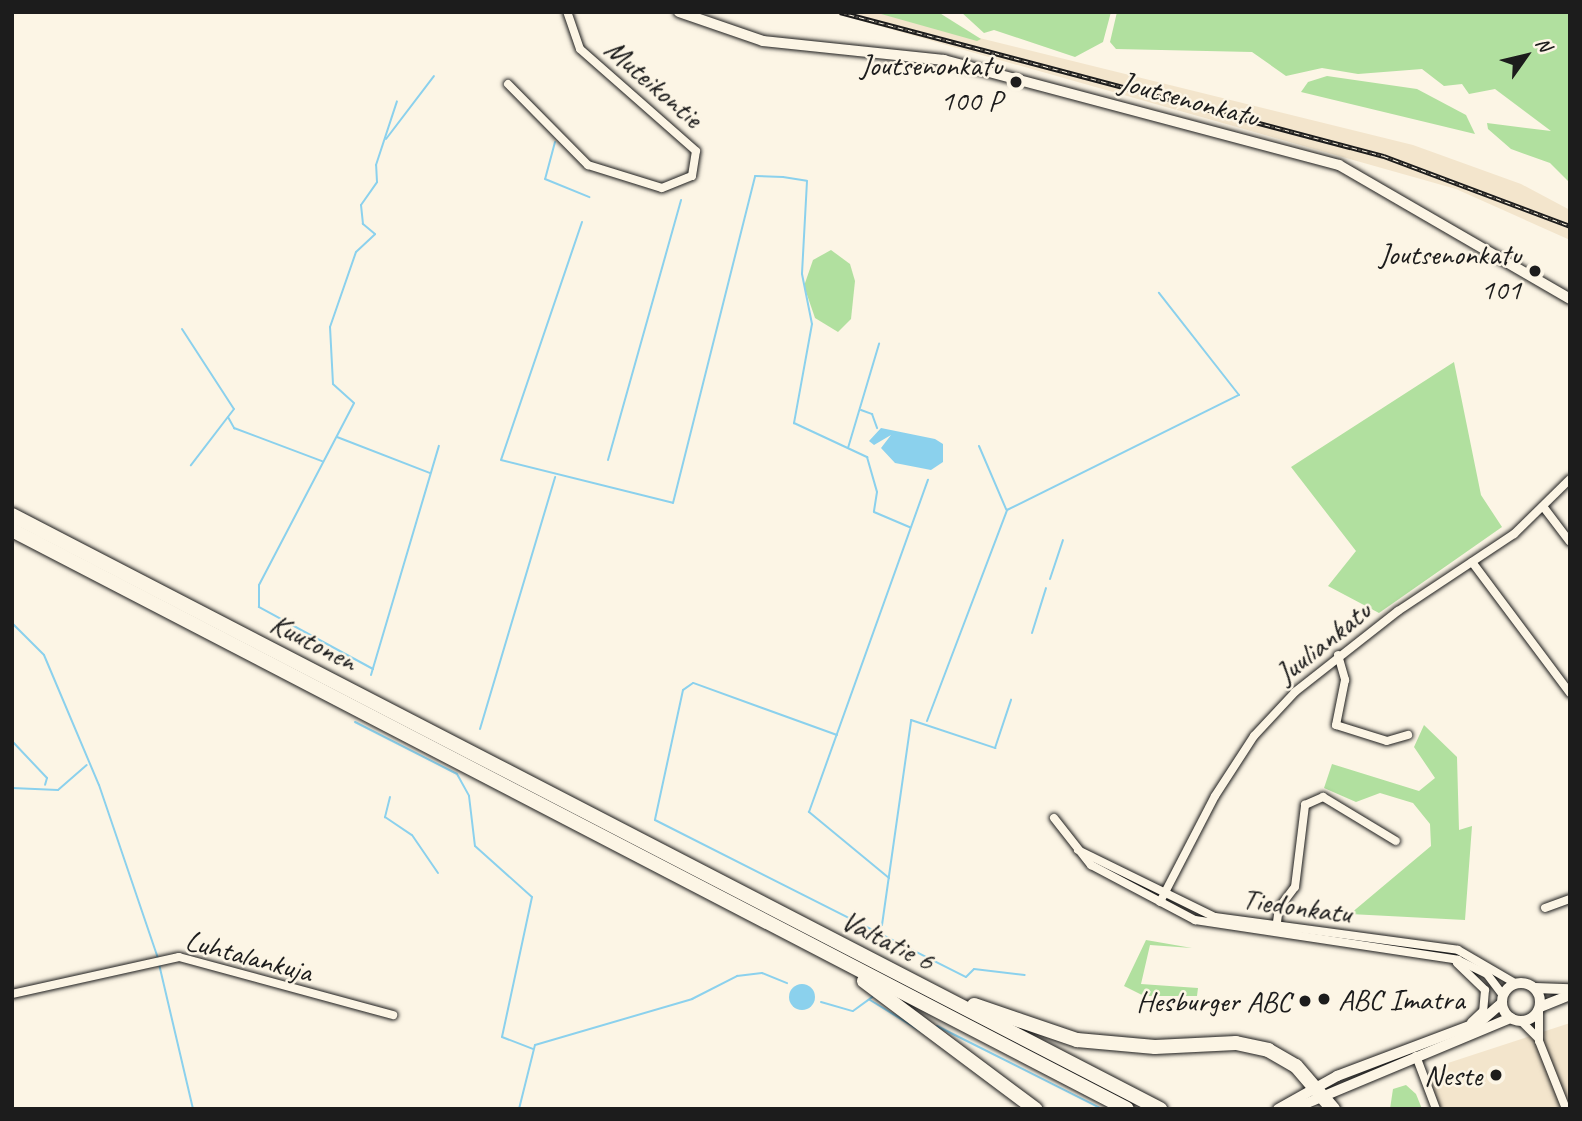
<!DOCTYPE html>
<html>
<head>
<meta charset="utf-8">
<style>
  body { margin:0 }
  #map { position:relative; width:1582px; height:1121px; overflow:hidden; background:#fcf5e5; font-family:Caveat,sans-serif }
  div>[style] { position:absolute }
  .built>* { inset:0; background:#f3e5cc }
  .green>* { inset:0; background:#b1e09f }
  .water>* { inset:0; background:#8bd1ed }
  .round { border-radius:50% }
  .stream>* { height:2px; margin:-1px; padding:0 1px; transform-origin:1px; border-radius:1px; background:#8bd1ed }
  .roads { filter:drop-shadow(0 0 2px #1c1c1c) drop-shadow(0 0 2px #1c1c1c) }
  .street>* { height:8px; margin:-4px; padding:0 4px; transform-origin:4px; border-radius:4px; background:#fcf5e5 }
  .secondary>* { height:10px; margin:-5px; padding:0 5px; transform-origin:5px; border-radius:5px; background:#fcf5e5 }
  .secondary>.ring { margin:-5px; padding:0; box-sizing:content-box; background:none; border:10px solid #fcf5e5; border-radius:50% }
  .highway>* { height:14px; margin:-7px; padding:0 7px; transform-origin:7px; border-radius:7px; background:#fcf5e5 }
  .rail>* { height:4.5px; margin-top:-2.25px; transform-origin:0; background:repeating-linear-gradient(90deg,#fcf5e5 0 5px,#1c1c1c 0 10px); box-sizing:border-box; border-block:2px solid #1c1c1c }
  .dots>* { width:19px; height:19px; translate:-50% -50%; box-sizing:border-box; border:4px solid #fcf5e5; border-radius:50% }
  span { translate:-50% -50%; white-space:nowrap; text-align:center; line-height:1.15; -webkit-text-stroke:5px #fcf5e5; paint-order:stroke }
  .poi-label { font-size:30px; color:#1c1c1c }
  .right { translate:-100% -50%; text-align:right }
  .left { translate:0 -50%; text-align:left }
  .street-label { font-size:30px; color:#1c1c1c }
  .frame { position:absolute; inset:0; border:14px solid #1c1c1c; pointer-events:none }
  .north { position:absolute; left:1491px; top:21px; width:70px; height:70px; -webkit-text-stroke:5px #fcf5e5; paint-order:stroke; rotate:56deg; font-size:19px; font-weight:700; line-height:28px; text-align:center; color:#1c1c1c }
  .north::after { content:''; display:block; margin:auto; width:24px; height:32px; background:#1c1c1c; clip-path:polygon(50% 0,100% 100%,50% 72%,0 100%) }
</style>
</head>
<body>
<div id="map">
  <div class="built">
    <div style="clip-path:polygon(830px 12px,874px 12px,1413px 145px,1521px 184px,1570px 210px,1570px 240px,1456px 189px)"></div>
    <div style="clip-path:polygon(1570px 1023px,1570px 1109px,1441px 1109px,1428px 1076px,1448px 1063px)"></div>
  </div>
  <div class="green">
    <div style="clip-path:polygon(874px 12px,938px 12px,981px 39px,977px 41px)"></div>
    <div style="clip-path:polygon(961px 12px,1111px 12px,1103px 42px,1075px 57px,994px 30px,984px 33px)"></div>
    <div style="clip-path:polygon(1117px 12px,1570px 12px,1570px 183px,1550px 163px,1511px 149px,1488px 129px,1487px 123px,1551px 131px,1495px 89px,1469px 94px,1462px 84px,1444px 86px,1422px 69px,1358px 74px,1322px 68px,1286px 76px,1252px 52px,1116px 49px,1110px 42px)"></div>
    <div style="clip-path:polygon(1327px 76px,1417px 89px,1466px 115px,1475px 134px,1301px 92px,1308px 82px)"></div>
    <div style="clip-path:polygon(831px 250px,850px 264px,855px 281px,851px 319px,838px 332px,815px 318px,804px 286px,813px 260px)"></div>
    <div style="clip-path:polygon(1454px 362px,1481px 495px,1502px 527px,1379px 613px,1328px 586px,1356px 551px,1291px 467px)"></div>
    <div style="clip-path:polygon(1424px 725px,1457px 757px,1459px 830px,1472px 826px,1465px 920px,1350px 914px,1431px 846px,1430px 824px,1413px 803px,1380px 793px,1356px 802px,1324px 788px,1332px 764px,1419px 791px,1435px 778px,1414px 747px)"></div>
    <div style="clip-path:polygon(1146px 940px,1192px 948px,1150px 945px,1141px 984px,1198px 988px,1197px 996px,1144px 996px,1124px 986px)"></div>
    <div style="clip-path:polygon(1406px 1085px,1416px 1094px,1422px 1109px,1390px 1109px,1393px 1089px)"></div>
  </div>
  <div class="water">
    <div style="clip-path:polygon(881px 428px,935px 439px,943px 444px,943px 462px,931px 470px,895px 463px,881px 448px,891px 435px,874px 445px,869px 441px)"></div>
    <div class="round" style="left:789px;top:984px;width:26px;height:26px"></div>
  </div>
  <div class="stream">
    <div style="left:386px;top:139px;width:79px;rotate:-52.7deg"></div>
    <div style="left:555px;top:142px;width:38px;rotate:105deg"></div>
    <div style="left:545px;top:179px;width:48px;rotate:22.2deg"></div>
    <div style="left:582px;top:222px;width:251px;rotate:108.8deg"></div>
    <div style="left:501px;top:460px;width:177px;rotate:14deg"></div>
    <div style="left:673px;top:503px;width:337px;rotate:-75.9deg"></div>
    <div style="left:755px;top:176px;width:28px;rotate:2deg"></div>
    <div style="left:783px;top:177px;width:24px;rotate:9deg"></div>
    <div style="left:807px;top:181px;width:93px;rotate:93.1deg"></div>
    <div style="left:802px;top:274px;width:51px;rotate:78.7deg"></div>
    <div style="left:812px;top:324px;width:101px;rotate:100.3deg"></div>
    <div style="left:794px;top:423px;width:81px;rotate:25deg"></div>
    <div style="left:867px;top:457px;width:36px;rotate:74deg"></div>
    <div style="left:877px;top:492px;width:20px;rotate:99deg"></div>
    <div style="left:874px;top:512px;width:39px;rotate:23deg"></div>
    <div style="left:182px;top:329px;width:95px;rotate:57deg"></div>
    <div style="left:234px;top:409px;width:71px;rotate:127.5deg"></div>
    <div style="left:861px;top:410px;width:12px;rotate:20deg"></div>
    <div style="left:872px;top:414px;width:15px;rotate:70deg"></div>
    <div style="left:228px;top:417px;width:13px;rotate:61deg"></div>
    <div style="left:234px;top:428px;width:94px;rotate:20.6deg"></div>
    <div style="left:337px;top:437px;width:100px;rotate:21.2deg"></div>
    <div style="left:979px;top:446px;width:69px;rotate:66.8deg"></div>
    <div style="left:848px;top:448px;width:109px;rotate:-73.4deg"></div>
    <div style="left:608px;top:460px;width:270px;rotate:-74.3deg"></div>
    <div style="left:1050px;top:579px;width:41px;rotate:-71.6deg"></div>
    <div style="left:12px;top:623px;width:45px;rotate:45deg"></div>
    <div style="left:44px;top:655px;width:141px;rotate:67.1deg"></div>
    <div style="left:99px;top:785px;width:183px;rotate:71.2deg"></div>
    <div style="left:1032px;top:633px;width:47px;rotate:-72.7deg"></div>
    <div style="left:373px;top:669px;width:130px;rotate:-151.5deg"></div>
    <div style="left:259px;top:607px;width:22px;rotate:-90deg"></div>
    <div style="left:259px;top:585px;width:205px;rotate:-62.4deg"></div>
    <div style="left:354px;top:403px;width:28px;rotate:-138deg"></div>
    <div style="left:333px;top:384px;width:57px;rotate:-93deg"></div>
    <div style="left:330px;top:327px;width:79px;rotate:-70.9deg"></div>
    <div style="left:356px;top:252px;width:26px;rotate:-43deg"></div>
    <div style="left:375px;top:234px;width:16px;rotate:-140deg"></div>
    <div style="left:363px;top:224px;width:19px;rotate:-96deg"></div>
    <div style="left:361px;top:205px;width:28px;rotate:-55deg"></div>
    <div style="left:377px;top:182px;width:17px;rotate:-93deg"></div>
    <div style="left:376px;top:165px;width:67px;rotate:-71.8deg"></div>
    <div style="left:371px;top:675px;width:239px;rotate:-73.5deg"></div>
    <div style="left:927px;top:721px;width:226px;rotate:-69.2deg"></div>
    <div style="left:1007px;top:510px;width:259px;rotate:-26.4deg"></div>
    <div style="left:1239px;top:395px;width:130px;rotate:-128.1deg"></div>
    <div style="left:355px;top:722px;width:114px;rotate:27deg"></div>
    <div style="left:457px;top:774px;width:25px;rotate:61deg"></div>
    <div style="left:469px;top:796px;width:50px;rotate:83.2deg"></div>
    <div style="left:475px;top:846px;width:76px;rotate:41.8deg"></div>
    <div style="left:532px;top:897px;width:143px;rotate:102.1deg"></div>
    <div style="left:502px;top:1037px;width:33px;rotate:21deg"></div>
    <div style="left:480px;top:729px;width:263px;rotate:-73.4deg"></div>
    <div style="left:837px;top:735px;width:153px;rotate:-160.1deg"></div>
    <div style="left:693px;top:683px;width:12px;rotate:145deg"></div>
    <div style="left:683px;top:690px;width:133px;rotate:102.2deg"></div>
    <div style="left:655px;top:820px;width:348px;rotate:26.8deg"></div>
    <div style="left:966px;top:977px;width:11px;rotate:-45deg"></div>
    <div style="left:974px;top:969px;width:51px;rotate:6.7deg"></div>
    <div style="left:12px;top:741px;width:51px;rotate:46.6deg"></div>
    <div style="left:47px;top:778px;width:7px;rotate:106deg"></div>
    <div style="left:12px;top:788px;width:46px;rotate:2.5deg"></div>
    <div style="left:58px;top:790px;width:38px;rotate:-41deg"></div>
    <div style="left:390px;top:797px;width:21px;rotate:104deg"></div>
    <div style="left:385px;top:817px;width:32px;rotate:34deg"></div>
    <div style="left:412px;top:835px;width:46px;rotate:55.6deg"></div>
    <div style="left:889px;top:878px;width:104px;rotate:-140.5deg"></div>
    <div style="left:809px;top:812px;width:353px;rotate:-70.3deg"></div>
    <div style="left:872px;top:930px;width:11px;rotate:-27deg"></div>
    <div style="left:882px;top:925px;width:207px;rotate:-81.9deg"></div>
    <div style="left:911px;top:720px;width:89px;rotate:18.4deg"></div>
    <div style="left:995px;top:748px;width:51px;rotate:-71.6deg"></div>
    <div style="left:159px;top:964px;width:149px;rotate:76.8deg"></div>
    <div style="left:870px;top:1000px;width:73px;rotate:31.5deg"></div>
    <div style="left:821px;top:1002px;width:33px;rotate:16deg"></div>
    <div style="left:853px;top:1011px;width:24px;rotate:-36deg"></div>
    <div style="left:937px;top:1026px;width:185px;rotate:26.7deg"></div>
    <div style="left:519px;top:1109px;width:66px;rotate:-76deg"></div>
    <div style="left:535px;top:1045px;width:164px;rotate:-16.3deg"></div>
    <div style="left:692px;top:999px;width:51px;rotate:-27.1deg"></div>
    <div style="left:737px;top:976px;width:25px;rotate:-7deg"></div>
    <div style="left:762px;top:973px;width:27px;rotate:22deg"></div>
  </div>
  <div class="roads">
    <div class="street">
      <div style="left:508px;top:84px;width:114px;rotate:45.4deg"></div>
      <div style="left:588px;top:165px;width:77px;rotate:17.3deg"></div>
      <div style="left:662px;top:188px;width:32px;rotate:-22deg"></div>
      <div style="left:692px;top:176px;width:25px;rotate:-81deg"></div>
      <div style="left:696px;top:151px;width:154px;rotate:-138.7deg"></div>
      <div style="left:580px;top:49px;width:39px;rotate:-109deg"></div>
      <div style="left:1545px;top:509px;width:41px;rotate:52.9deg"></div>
      <div style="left:1472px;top:562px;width:164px;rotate:53.2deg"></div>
      <div style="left:1338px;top:655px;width:26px;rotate:74deg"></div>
      <div style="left:1345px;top:680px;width:46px;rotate:101.3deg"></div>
      <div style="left:1336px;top:725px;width:53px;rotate:17.4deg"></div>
      <div style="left:1387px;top:741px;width:22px;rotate:-16deg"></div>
      <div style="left:1054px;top:818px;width:60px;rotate:51.8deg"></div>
      <div style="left:1091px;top:865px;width:118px;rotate:27.9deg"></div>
      <div style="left:1195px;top:920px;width:266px;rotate:8.6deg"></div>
      <div style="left:1458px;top:960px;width:32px;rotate:26deg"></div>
      <div style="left:1487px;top:974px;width:26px;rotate:53deg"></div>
      <div style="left:1078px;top:850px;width:153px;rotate:26.1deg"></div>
      <div style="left:1215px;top:917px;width:245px;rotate:7.7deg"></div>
      <div style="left:1458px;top:950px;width:66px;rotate:30.1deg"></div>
      <div style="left:1160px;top:902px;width:119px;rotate:-62.6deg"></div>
      <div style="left:1215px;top:796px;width:72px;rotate:-57deg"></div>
      <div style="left:1254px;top:736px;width:60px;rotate:-47deg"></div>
      <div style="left:1295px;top:692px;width:131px;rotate:-38.2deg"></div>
      <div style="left:1398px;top:611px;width:139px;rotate:-33.6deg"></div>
      <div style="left:1514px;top:534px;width:78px;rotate:-44.5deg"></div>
      <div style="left:1545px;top:908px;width:27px;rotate:-20deg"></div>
      <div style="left:1276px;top:929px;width:21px;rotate:-82deg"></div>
      <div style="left:1279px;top:908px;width:26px;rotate:-53deg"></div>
      <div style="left:1295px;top:887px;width:83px;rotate:-83deg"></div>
      <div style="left:1305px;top:805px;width:20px;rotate:-24deg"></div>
      <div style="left:1323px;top:797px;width:85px;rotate:31.1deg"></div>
      <div style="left:1457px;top:963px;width:39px;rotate:44deg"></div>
      <div style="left:1485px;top:990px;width:21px;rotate:95deg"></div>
      <div style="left:1483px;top:1011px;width:16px;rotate:137deg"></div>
      <div style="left:12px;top:994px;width:171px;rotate:-12.5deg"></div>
      <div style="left:179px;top:957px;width:222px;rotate:15.2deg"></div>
      <div style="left:1539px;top:1010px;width:31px;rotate:90deg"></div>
      <div style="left:1539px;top:1041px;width:73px;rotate:68.3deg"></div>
      <div style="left:1521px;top:1021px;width:24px;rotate:45deg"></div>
      <div style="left:1416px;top:1056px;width:57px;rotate:69.3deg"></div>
    </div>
    <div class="secondary">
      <div style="left:679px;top:12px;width:89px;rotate:19deg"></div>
      <div style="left:763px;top:41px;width:182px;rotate:6deg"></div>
      <div style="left:944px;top:60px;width:409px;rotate:14.9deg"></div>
      <div style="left:1339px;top:165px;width:267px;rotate:30.1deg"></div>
      <div class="ring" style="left:1502px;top:983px;width:28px;height:28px"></div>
      <div style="left:1535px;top:988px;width:35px;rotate:2deg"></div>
      <div style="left:1540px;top:1007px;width:32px;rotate:-22deg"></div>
      <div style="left:1278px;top:1109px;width:68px;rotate:-29.2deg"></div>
      <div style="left:1337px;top:1076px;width:153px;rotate:-20.7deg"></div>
      <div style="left:1480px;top:1022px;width:29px;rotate:-41deg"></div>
      <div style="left:1293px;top:1109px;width:236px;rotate:-22.7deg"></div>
    </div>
    <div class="highway">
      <div style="left:12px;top:515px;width:1293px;rotate:27.36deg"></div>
      <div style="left:12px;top:530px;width:1256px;rotate:27.44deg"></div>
      <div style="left:864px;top:981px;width:214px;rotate:36.8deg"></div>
      <div style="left:974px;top:1005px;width:109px;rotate:18.8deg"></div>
      <div style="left:1077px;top:1040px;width:78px;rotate:5.1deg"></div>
      <div style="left:1155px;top:1047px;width:81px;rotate:-2.8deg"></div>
      <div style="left:1236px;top:1043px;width:33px;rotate:12deg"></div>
      <div style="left:1268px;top:1050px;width:32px;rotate:30deg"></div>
      <div style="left:1296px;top:1066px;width:57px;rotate:49.3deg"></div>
    </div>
  </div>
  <div class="rail">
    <div style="left:840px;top:12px;width:563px;rotate:14.83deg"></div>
    <div style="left:1384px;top:156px;width:199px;rotate:20.6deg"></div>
  </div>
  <div class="dots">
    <div style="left:1016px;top:82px;background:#1c1c1c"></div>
    <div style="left:1535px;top:271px;background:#1c1c1c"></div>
    <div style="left:1324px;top:999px;background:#1c1c1c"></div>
    <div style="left:1305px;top:1001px;background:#1c1c1c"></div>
    <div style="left:1496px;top:1075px;background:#1c1c1c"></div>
  </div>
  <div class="poi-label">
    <span class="right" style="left:1002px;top:82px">Joutsenonkatu<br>100 P</span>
    <span class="right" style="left:1521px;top:271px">Joutsenonkatu<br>101</span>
    <span class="left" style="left:1338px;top:999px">ABC Imatra</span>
    <span class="right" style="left:1291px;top:1001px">Hesburger ABC</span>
    <span class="right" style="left:1482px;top:1075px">Neste</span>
  </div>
  <div class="street-label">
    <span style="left:654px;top:83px;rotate:41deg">Muteikontie</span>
    <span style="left:1189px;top:99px;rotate:15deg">Joutsenonkatu</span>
    <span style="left:314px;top:642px;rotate:27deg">Kuutonen</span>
    <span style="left:1323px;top:642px;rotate:-39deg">Juuliankatu</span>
    <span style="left:1297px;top:906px;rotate:8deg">Tiedonkatu</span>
    <span style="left:888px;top:940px;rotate:27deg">Valtatie 6</span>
    <span style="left:249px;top:956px;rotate:15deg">Luhtalankuja</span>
  </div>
  <div class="frame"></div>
  <div class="north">N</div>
</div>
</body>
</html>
